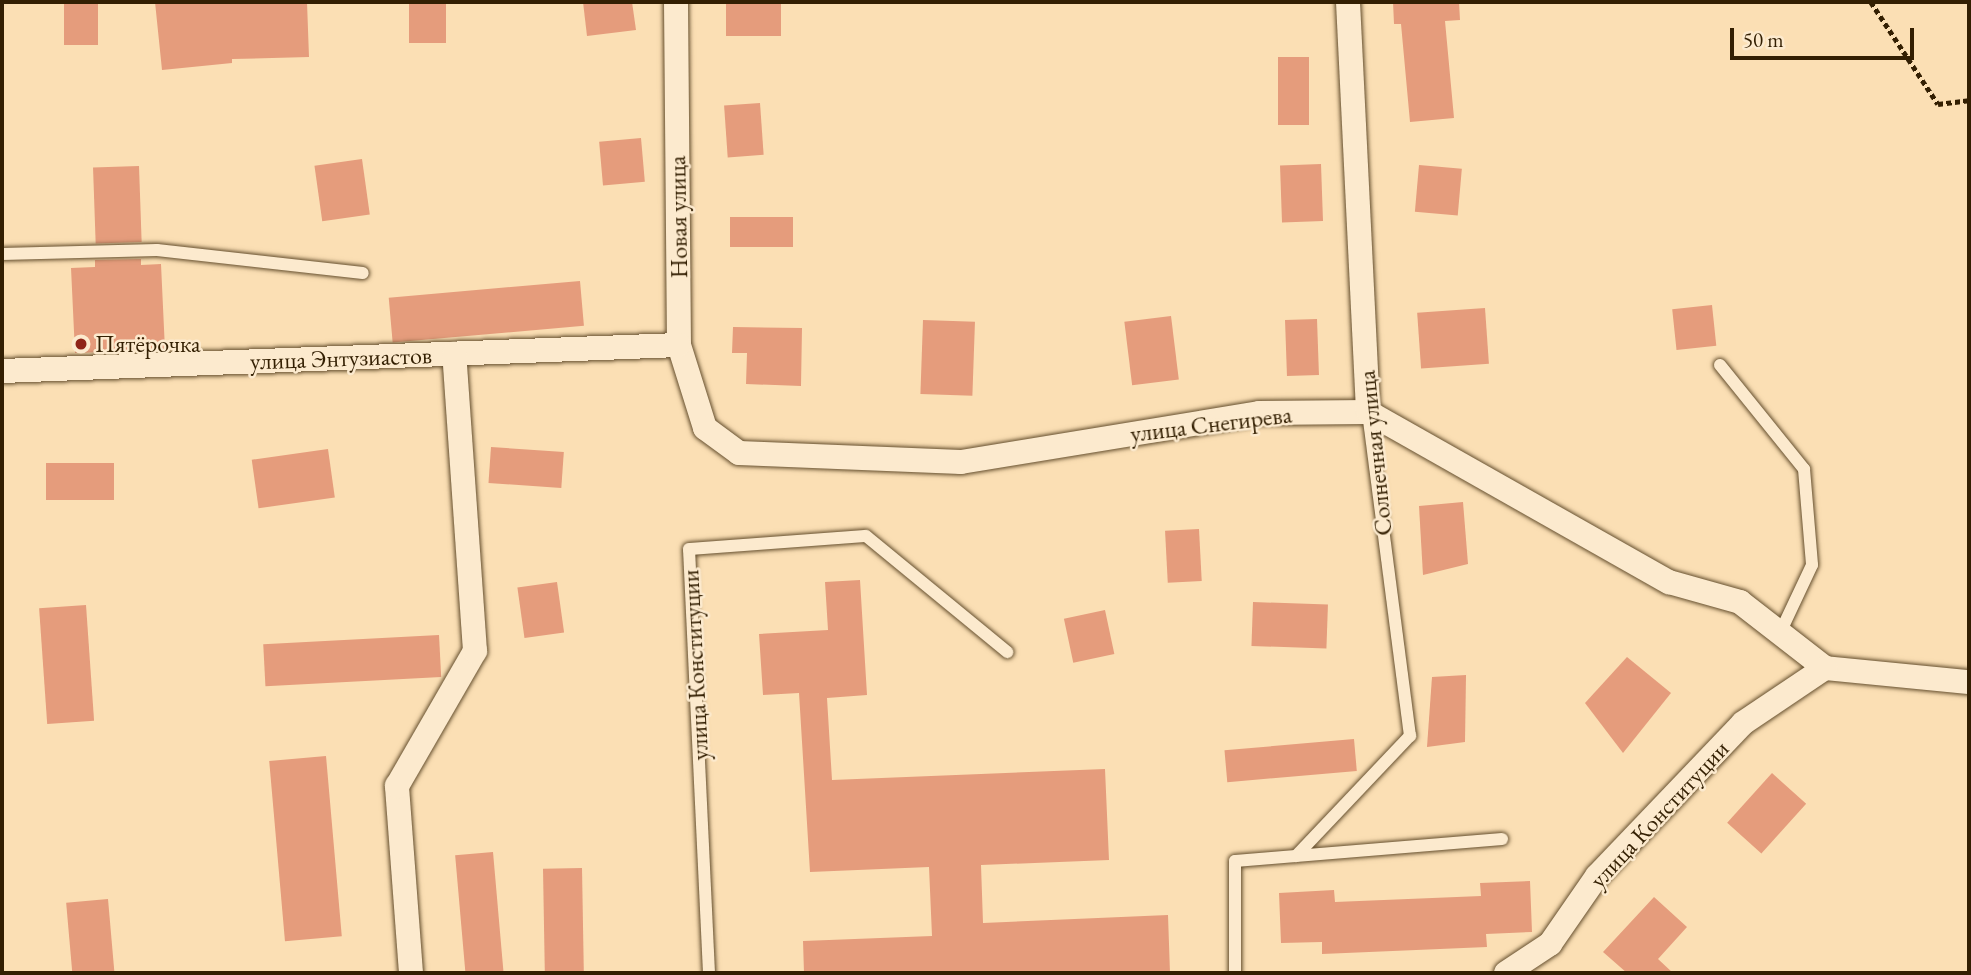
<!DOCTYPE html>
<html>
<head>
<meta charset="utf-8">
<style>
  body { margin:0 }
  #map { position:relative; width:1971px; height:975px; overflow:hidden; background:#fbdfb4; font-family:"EB Garamond",serif }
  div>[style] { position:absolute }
  .building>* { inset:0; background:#e59c7c; transform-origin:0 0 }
  .path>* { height:4.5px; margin-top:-2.25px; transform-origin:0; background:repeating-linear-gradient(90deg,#331f02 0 5px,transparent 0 8.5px) }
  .roads { filter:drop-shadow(0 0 2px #654f2e) drop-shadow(0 0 2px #654f2e) }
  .lane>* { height:12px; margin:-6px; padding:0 6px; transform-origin:6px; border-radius:6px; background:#fceace }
  .street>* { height:24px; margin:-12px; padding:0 12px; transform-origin:12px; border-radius:12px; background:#fceace }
  .dots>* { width:19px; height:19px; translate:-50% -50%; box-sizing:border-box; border:4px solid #fceace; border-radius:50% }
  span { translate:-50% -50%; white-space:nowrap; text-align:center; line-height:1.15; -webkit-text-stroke:5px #fceace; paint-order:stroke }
  .street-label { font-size:24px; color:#331f02 }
  .poi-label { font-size:24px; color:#331f02 }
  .left { translate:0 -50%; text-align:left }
  .frame { position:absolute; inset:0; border:4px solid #331f02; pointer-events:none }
  .scale { position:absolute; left:1730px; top:28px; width:184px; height:32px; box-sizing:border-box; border:4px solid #331f02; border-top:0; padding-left:9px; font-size:21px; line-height:24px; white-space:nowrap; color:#331f02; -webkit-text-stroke:5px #fceace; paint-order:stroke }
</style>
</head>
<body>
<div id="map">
  <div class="building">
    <div style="left:64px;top:2px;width:34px;height:43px"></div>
    <div style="clip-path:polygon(155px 2px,307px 2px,309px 57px,232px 59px,232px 63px,162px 70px)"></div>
    <div style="left:409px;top:2px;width:37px;height:41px"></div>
    <div style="clip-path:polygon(583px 2px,632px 2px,636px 30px,587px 36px)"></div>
    <div style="left:726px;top:2px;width:55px;height:34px"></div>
    <div style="clip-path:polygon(1393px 2px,1459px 2px,1460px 20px,1445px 21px,1454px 118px,1410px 122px,1401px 24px,1394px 24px)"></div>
    <div style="left:1278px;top:57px;width:31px;height:68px"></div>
    <div style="left:760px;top:103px;width:52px;height:36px;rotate:86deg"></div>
    <div style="left:641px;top:138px;width:44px;height:42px;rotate:85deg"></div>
    <div style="left:362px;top:159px;width:56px;height:48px;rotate:82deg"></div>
    <div style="left:1321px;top:164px;width:57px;height:41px;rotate:88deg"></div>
    <div style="left:1419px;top:165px;width:43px;height:47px;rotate:5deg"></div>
    <div style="left:139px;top:166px;width:76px;height:46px;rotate:88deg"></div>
    <div style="left:793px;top:217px;width:30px;height:63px;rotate:90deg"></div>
    <div style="clip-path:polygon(141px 259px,141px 265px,161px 264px,165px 350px,75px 353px,71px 268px,95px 267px,95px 260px)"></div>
    <div style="left:580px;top:281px;width:45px;height:192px;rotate:85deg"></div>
    <div style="left:1712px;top:305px;width:41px;height:40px;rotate:84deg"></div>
    <div style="left:1485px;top:308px;width:56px;height:68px;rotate:86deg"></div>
    <div style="left:1171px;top:316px;width:64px;height:47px;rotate:83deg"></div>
    <div style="left:1317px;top:319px;width:56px;height:32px;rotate:88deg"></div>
    <div style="left:923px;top:320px;width:52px;height:74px;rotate:2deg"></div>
    <div style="clip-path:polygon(733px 327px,802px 328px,801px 386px,746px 384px,747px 353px,732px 353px)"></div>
    <div style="left:491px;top:447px;width:73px;height:36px;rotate:4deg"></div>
    <div style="left:328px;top:449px;width:49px;height:77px;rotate:82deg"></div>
    <div style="left:114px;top:463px;width:37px;height:68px;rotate:90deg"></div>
    <div style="clip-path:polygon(1463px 502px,1468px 564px,1423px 575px,1419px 506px)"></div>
    <div style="left:1199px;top:529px;width:52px;height:34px;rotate:87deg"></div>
    <div style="clip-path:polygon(860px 580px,867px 695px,827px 698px,832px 780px,1105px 769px,1109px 860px,981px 865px,983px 923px,1168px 915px,1170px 973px,804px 973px,803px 941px,932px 936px,929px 867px,810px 872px,799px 693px,763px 695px,759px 634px,828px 630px,825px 582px)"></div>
    <div style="left:557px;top:582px;width:51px;height:40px;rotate:82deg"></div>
    <div style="left:1253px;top:602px;width:75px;height:44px;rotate:2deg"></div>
    <div style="left:86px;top:605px;width:116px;height:47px;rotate:86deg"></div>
    <div style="left:1105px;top:610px;width:45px;height:42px;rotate:78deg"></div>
    <div style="left:439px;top:635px;width:42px;height:176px;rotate:87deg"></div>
    <div style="clip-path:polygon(1627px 657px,1671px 693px,1623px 753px,1585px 703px)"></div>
    <div style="clip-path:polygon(1466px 675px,1465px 742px,1427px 747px,1432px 677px)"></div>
    <div style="left:1354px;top:739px;width:32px;height:130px;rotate:85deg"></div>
    <div style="left:326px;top:756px;width:181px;height:57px;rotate:85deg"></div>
    <div style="left:1772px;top:773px;width:46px;height:67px;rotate:42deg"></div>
    <div style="left:493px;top:852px;width:121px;height:38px;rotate:85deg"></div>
    <div style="left:582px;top:868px;width:105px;height:39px;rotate:89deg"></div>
    <div style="clip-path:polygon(1530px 881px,1532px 932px,1486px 934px,1487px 947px,1322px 954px,1322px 942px,1281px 943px,1279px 893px,1334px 890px,1335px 902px,1481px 896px,1480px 883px)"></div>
    <div style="clip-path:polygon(1654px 897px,1687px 927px,1658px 959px,1673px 973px,1627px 973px,1603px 952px)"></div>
    <div style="left:108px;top:899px;width:74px;height:42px;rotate:85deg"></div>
  </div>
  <div class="path">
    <div style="left:1871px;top:2px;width:122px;rotate:56.7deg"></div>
    <div style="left:1938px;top:104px;width:31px;rotate:-7deg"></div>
  </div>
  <div class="roads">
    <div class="lane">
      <div style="left:2px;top:254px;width:155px;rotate:-1.5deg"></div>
      <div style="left:157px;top:250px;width:207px;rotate:6.4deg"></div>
      <div style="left:1720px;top:365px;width:134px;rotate:51.1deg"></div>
      <div style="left:1804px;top:469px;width:96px;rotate:85.2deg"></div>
      <div style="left:1812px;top:565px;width:75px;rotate:115.2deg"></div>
      <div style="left:1296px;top:856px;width:166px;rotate:-46.5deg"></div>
      <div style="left:1410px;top:736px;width:327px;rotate:-97.4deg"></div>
      <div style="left:709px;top:973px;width:424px;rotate:-92.7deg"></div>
      <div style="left:689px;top:549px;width:177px;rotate:-4.2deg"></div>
      <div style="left:866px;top:536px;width:183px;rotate:39.4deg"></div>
      <div style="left:1235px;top:973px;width:112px;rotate:-90deg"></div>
      <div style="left:1235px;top:861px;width:268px;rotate:-4.7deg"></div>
    </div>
    <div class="street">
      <div style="left:676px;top:2px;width:343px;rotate:89.5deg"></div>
      <div style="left:679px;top:345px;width:87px;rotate:72.6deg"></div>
      <div style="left:705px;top:428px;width:42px;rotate:36.3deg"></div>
      <div style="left:739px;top:453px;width:222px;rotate:2.3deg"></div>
      <div style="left:961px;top:462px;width:302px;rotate:-9.3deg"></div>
      <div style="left:1259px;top:413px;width:109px;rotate:-0.5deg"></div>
      <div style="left:1368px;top:412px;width:346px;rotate:29.5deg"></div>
      <div style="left:1669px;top:582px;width:74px;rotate:15.7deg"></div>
      <div style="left:1740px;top:602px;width:108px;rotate:37.8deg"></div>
      <div style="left:1348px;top:2px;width:410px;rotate:87.2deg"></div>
      <div style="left:2px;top:371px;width:677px;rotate:-2.2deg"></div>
      <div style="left:1825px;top:668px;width:145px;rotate:5.6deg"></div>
      <div style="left:411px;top:973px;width:188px;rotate:-94.3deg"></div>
      <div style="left:397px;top:786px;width:156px;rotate:-60deg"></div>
      <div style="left:475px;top:651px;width:298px;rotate:-94deg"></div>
      <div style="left:1506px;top:973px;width:53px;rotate:-33.4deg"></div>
      <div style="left:1550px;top:944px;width:83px;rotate:-55.3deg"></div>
      <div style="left:1597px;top:876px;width:211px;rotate:-46.3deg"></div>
      <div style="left:1743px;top:723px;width:99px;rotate:-33.9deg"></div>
    </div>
  </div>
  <div class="dots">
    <div style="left:81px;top:344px;background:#8f2418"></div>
  </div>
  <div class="street-label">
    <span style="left:678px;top:217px;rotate:-91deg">Новая улица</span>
    <span style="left:341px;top:358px;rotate:-2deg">улица Энтузиастов</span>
    <span style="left:1211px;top:424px;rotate:-7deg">улица Снегирева</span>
    <span style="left:1375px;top:453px;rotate:-96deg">Солнечная улица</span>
    <span style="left:695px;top:665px;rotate:-93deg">улица Конституции</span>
    <span style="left:1659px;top:814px;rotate:-47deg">улица Конституции</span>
  </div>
  <div class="poi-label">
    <span class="left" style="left:95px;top:344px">Пятёрочка</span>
  </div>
  <div class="frame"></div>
  <div class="scale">50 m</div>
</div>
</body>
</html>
